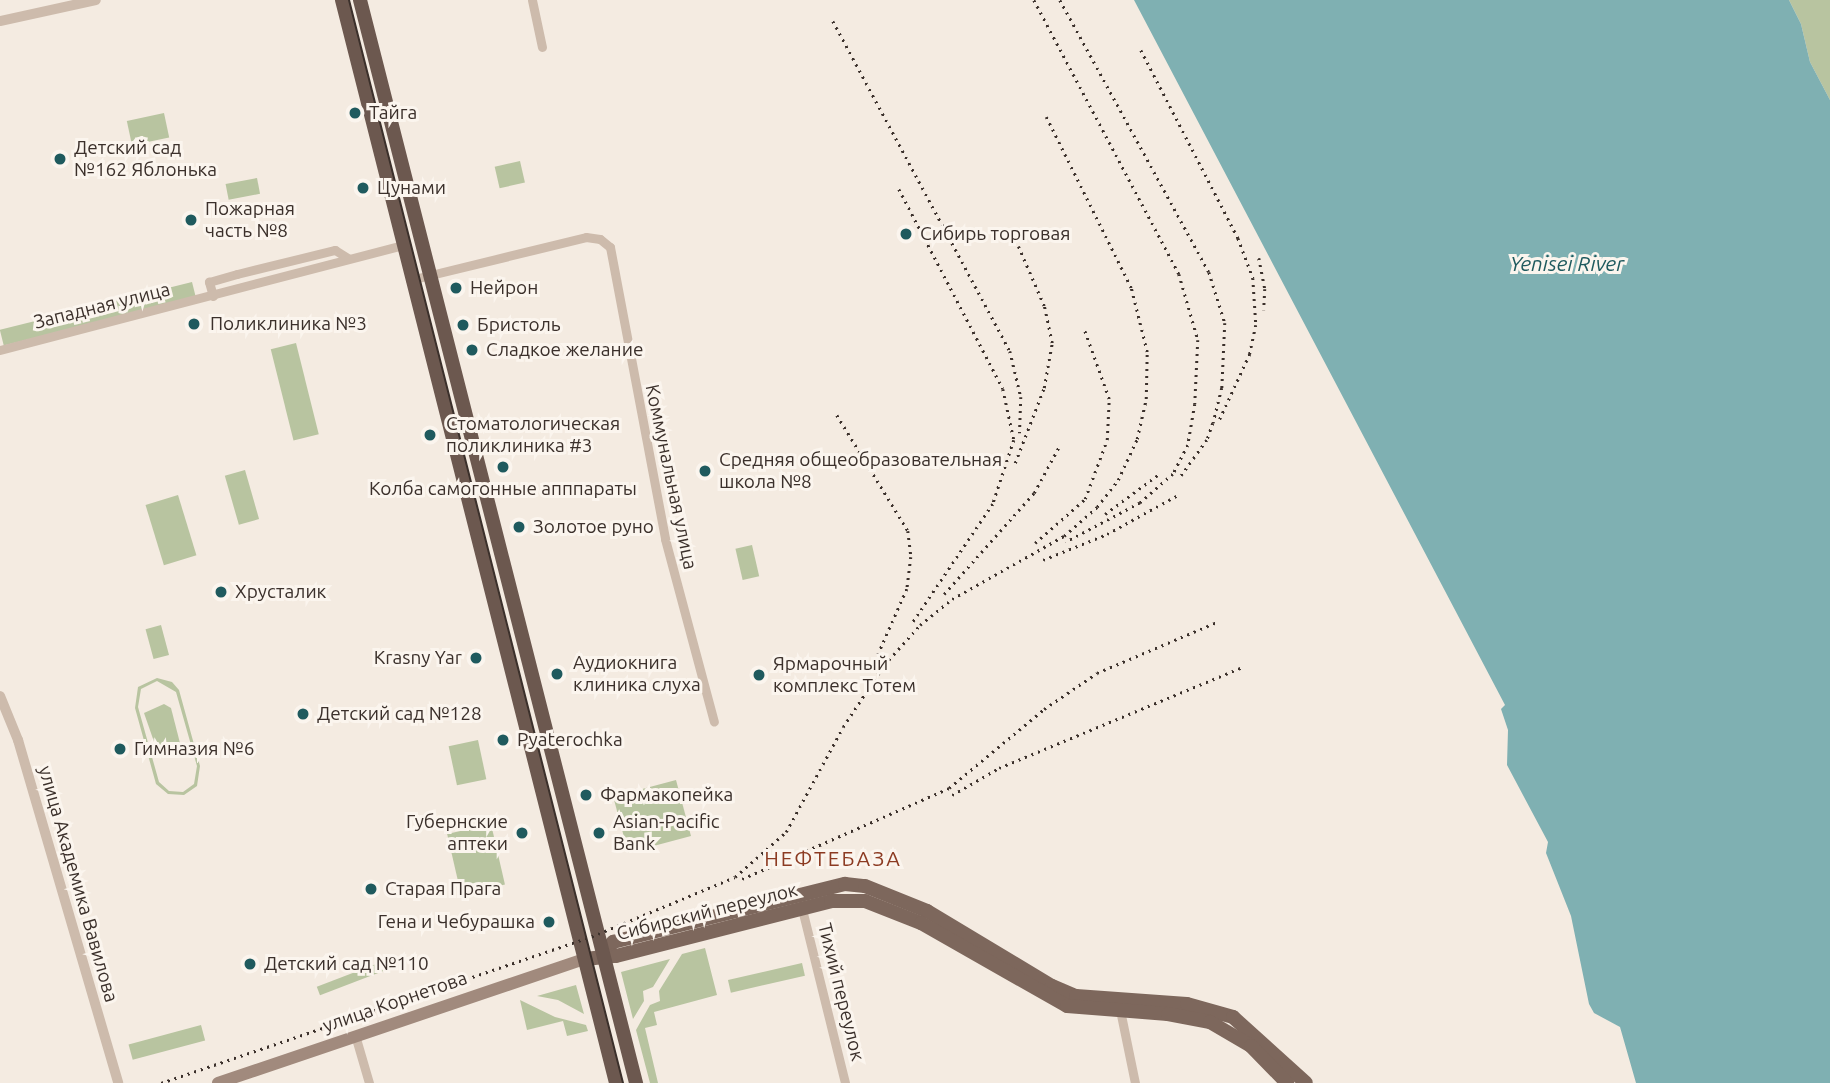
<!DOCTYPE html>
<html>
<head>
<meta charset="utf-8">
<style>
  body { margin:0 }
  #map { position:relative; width:1830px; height:1083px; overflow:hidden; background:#f4ebe1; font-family:Ubuntu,sans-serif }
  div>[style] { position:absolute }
  .green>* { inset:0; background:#b8c4a0; transform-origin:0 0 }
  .water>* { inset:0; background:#7fb0b2 }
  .minor>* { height:9px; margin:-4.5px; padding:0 4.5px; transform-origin:4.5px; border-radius:4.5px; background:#cdbbac }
  .tertiary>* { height:10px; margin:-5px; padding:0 5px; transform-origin:5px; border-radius:5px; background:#cdbbac }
  .secondary>* { height:12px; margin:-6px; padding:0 6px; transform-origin:6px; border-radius:6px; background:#a18a7d }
  .primary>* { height:14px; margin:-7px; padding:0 7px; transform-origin:7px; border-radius:7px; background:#7d675c }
  .trunk>* { height:14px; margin:-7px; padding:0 7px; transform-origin:7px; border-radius:7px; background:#6c584f }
  .tram>* { height:2px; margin:-1px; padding:0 1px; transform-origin:1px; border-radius:1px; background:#3b302b }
  .rail>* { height:2.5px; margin-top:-1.25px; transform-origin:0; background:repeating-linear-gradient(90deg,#3b302b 0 2px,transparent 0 7px) }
  .dots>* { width:19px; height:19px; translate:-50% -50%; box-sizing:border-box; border:4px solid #fbf5ee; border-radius:50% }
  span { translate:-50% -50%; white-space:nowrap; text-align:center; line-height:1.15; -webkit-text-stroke:6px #fbf5ee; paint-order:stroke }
  .poi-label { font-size:19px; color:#3b302b }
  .left { translate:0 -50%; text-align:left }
  .right { translate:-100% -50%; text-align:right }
  .street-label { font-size:19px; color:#3b302b }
  .water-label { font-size:21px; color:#1f5a5e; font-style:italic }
  .neighbourhood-label { font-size:21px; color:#8c3b22; letter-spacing:2px }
</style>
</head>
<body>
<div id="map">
  <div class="green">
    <div style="clip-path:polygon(1789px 0,1830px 0,1830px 100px,1810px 62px,1801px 24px)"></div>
    <div style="left:164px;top:113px;width:25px;height:38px;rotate:78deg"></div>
    <div style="left:520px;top:161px;width:22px;height:26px;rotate:77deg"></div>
    <div style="left:257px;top:178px;width:16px;height:32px;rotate:79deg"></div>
    <div style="left:192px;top:282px;width:16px;height:198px;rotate:76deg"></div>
    <div style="left:296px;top:343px;width:94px;height:26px;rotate:76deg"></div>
    <div style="left:245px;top:470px;width:51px;height:21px;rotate:74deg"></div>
    <div style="left:178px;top:495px;width:63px;height:34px;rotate:73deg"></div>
    <div style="left:752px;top:545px;width:32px;height:17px;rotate:77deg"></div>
    <div style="left:161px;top:625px;width:31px;height:16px;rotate:75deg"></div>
    <div style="clip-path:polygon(evenodd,157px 678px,172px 682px,179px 690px,200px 766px,197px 786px,184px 795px,168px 794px,156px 784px,135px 708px,138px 687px,157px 678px,157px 681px,176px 692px,197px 766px,194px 784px,183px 792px,169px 791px,159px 782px,138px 707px,141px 689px,157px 681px)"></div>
    <div style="clip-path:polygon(164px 704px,171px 708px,181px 747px,159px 756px,144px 713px)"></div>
    <div style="left:478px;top:740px;width:40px;height:30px;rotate:78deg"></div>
    <div style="left:676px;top:780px;width:58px;height:65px;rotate:75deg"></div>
    <div style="left:491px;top:824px;width:62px;height:45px;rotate:77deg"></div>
    <div style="clip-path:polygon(705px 948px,717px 995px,654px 1012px,657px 1025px,645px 1028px,658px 1083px,650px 1083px,636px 1030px,650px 1005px,660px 1001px,659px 991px,682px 954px)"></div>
    <div style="clip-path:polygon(670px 959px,653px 987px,643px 991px,644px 1001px,633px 1019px,621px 972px)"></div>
    <div style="left:384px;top:961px;width:9px;height:72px;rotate:69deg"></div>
    <div style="left:802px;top:963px;width:13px;height:76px;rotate:77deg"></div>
    <div style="clip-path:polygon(576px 985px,584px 1014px,558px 1000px,537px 996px)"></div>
    <div style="clip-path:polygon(520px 1000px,555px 1017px,586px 1025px,588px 1031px,567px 1036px,563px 1021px,527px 1030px)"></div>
    <div style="left:201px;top:1025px;width:16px;height:75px;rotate:75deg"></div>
  </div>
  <div class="water">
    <div style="clip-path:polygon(1134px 0,1789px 0,1801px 24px,1810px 62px,1830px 100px,1830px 1083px,1636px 1083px,1620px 1027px,1594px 1013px,1589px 1004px,1571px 916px,1546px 853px,1548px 842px,1507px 765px,1508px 730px,1501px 709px,1505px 705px)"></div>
  </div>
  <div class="minor">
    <div style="left:532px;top:0;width:48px;rotate:78deg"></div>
    <div style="left:410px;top:280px;width:181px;rotate:-13.7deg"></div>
    <div style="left:586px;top:237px;width:14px;rotate:8deg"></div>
    <div style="left:600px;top:239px;width:13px;rotate:39deg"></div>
    <div style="left:610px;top:247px;width:297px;rotate:79.3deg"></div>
    <div style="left:665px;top:539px;width:189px;rotate:75deg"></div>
    <div style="left:213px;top:296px;width:15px;rotate:-106deg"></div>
    <div style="left:209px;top:282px;width:29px;rotate:-16deg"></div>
    <div style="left:237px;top:274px;width:101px;rotate:-13.8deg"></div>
    <div style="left:335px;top:250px;width:15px;rotate:32deg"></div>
    <div style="left:0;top:350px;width:415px;rotate:-14.6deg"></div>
    <div style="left:801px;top:905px;width:183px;rotate:76.1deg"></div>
    <div style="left:1120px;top:1010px;width:75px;rotate:78.4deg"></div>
    <div style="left:355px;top:1035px;width:50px;rotate:73.7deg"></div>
  </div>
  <div class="tertiary">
    <div style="left:0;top:21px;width:98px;rotate:-12.3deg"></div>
    <div style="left:0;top:696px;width:48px;rotate:67.8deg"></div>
    <div style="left:18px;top:740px;width:357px;rotate:73.7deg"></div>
  </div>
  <div class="secondary">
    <div style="left:218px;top:1083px;width:387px;rotate:-18.7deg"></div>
  </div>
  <div class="primary">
    <div style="left:603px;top:954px;width:16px;rotate:-50deg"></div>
    <div style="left:613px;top:942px;width:36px;rotate:-14deg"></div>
    <div style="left:648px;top:933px;width:203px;rotate:-14deg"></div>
    <div style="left:845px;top:884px;width:20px;rotate:6deg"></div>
    <div style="left:865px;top:886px;width:67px;rotate:22deg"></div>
    <div style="left:927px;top:911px;width:146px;rotate:31deg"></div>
    <div style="left:1052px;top:986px;width:26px;rotate:23deg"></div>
    <div style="left:1076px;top:996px;width:111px;rotate:4.1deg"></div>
    <div style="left:1187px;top:1004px;width:48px;rotate:15.8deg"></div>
    <div style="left:1233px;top:1017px;width:98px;rotate:42.1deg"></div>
    <div style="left:585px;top:959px;width:31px;rotate:-6deg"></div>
    <div style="left:616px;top:956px;width:222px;rotate:-14.3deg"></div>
    <div style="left:831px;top:901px;width:34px"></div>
    <div style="left:865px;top:901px;width:60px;rotate:21.4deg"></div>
    <div style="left:921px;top:923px;width:168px;rotate:29.6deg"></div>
    <div style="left:1067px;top:1006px;width:101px;rotate:4.5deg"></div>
    <div style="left:1168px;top:1014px;width:43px;rotate:10.8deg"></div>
    <div style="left:1210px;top:1022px;width:48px;rotate:30.3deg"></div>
    <div style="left:1251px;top:1046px;width:52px;rotate:45.8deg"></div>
  </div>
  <div class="trunk">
    <div style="left:342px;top:0;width:1117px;rotate:75.8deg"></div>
    <div style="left:360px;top:0;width:1118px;rotate:75.7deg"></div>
  </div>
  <div class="tram">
    <div style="left:349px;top:0;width:1117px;rotate:75.8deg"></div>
  </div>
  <div class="rail">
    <div style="left:1034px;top:0;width:310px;rotate:62.1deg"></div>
    <div style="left:1179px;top:274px;width:69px;rotate:73.9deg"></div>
    <div style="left:1198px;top:340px;width:64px;rotate:92.7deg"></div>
    <div style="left:1195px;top:404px;width:42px;rotate:99.7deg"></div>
    <div style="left:1188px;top:445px;width:33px;rotate:117deg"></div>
    <div style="left:1173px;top:474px;width:44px;rotate:138.7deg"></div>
    <div style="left:1140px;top:503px;width:84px;rotate:152.2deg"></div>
    <div style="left:1060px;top:0;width:310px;rotate:61.3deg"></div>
    <div style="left:1209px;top:272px;width:53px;rotate:72.6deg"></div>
    <div style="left:1225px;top:323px;width:65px;rotate:92.6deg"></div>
    <div style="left:1222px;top:388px;width:36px;rotate:104deg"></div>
    <div style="left:1213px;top:423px;width:18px;rotate:109deg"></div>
    <div style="left:1207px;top:440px;width:44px;rotate:125.8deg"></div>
    <div style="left:833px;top:21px;width:374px;rotate:61.8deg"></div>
    <div style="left:1010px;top:351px;width:47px;rotate:76.6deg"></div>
    <div style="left:1021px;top:397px;width:36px;rotate:92deg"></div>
    <div style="left:1141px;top:50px;width:212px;rotate:62.7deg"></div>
    <div style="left:1238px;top:238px;width:43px;rotate:69.4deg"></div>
    <div style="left:1253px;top:278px;width:47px;rotate:86.3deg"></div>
    <div style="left:1256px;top:325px;width:30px;rotate:102deg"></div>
    <div style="left:1250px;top:354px;width:72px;rotate:114.8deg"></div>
    <div style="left:899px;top:189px;width:225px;rotate:62.5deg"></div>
    <div style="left:1003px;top:389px;width:52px;rotate:77.8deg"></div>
    <div style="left:1014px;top:440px;width:67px;rotate:108.2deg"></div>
    <div style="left:993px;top:504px;width:143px;rotate:124.1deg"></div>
    <div style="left:1259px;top:258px;width:32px;rotate:79deg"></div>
    <div style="left:1265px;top:289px;width:21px;rotate:93deg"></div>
    <div style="left:837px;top:415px;width:136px;rotate:58.5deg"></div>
    <div style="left:908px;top:531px;width:26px;rotate:83deg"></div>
    <div style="left:911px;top:557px;width:32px;rotate:97deg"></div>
    <div style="left:907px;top:589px;width:84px;rotate:113.8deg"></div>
    <div style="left:1015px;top:463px;width:80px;rotate:-68.9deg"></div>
    <div style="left:1044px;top:388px;width:46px;rotate:-79.9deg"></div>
    <div style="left:1052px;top:343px;width:38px;rotate:-102deg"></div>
    <div style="left:1044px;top:306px;width:65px;rotate:-113.4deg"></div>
    <div style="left:1105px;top:514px;width:67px;rotate:-36.5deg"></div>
    <div style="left:1035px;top:543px;width:67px;rotate:-41.3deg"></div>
    <div style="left:1085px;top:499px;width:63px;rotate:-69.6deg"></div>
    <div style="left:1107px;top:440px;width:41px;rotate:-87.2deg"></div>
    <div style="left:1109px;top:399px;width:74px;rotate:-109.7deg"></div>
    <div style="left:1043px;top:560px;width:69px;rotate:-22.1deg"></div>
    <div style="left:1107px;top:534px;width:81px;rotate:-28.8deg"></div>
    <div style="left:944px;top:594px;width:135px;rotate:-48.3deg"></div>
    <div style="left:1034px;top:493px;width:55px;rotate:-61.6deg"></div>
    <div style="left:952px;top:795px;width:54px;rotate:-29.9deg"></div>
    <div style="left:999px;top:768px;width:264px;rotate:-22.5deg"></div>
    <div style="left:742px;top:879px;width:226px;rotate:-23.7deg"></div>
    <div style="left:949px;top:788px;width:124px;rotate:-39.7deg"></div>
    <div style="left:1044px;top:709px;width:64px;rotate:-34.2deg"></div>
    <div style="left:1097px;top:673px;width:130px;rotate:-23deg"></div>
    <div style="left:161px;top:1083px;width:462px;rotate:-18.8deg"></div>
    <div style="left:598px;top:934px;width:148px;rotate:-22.6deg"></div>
    <div style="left:735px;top:877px;width:68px;rotate:-41.4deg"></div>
    <div style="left:786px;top:832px;width:119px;rotate:-61.5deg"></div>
    <div style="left:843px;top:727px;width:74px;rotate:-56.5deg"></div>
    <div style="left:884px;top:665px;width:54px;rotate:-48deg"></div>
    <div style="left:920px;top:625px;width:41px;rotate:-39.1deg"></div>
    <div style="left:952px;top:599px;width:129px;rotate:-29.4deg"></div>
    <div style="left:1064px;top:536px;width:44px;rotate:-41.3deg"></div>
    <div style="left:1097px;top:507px;width:34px;rotate:-52deg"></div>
    <div style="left:1118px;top:480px;width:45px;rotate:-65.1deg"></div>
    <div style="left:1137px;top:439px;width:41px;rotate:-77.3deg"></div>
    <div style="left:1146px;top:399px;width:47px;rotate:-88.8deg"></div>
    <div style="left:1147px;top:352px;width:66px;rotate:-104deg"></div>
    <div style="left:1131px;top:288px;width:191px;rotate:-116.4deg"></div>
  </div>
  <div class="dots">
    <div style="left:355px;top:113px;background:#1f5a5e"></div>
    <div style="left:60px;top:159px;background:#1f5a5e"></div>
    <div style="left:363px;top:188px;background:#1f5a5e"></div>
    <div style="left:191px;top:220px;background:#1f5a5e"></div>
    <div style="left:906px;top:234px;background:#1f5a5e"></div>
    <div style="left:456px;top:288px;background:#1f5a5e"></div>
    <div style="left:194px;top:324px;background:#1f5a5e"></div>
    <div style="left:463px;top:325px;background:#1f5a5e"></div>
    <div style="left:472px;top:350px;background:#1f5a5e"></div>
    <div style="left:430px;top:435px;background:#1f5a5e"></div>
    <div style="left:503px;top:467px;background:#1f5a5e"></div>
    <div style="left:705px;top:471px;background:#1f5a5e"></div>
    <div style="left:519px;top:527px;background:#1f5a5e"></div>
    <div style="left:221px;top:592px;background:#1f5a5e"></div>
    <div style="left:476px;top:658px;background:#1f5a5e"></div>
    <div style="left:557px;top:674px;background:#1f5a5e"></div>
    <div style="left:759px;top:675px;background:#1f5a5e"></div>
    <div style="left:303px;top:714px;background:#1f5a5e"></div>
    <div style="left:503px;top:740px;background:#1f5a5e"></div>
    <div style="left:120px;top:749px;background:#1f5a5e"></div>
    <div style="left:586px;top:795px;background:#1f5a5e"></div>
    <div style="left:522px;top:833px;background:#1f5a5e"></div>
    <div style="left:599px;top:833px;background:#1f5a5e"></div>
    <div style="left:371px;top:889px;background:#1f5a5e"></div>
    <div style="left:549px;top:922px;background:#1f5a5e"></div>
    <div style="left:250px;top:964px;background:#1f5a5e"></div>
  </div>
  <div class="poi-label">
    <span class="left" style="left:369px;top:113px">Тайга</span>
    <span class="left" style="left:74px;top:159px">Детский сад<br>№162 Яблонька</span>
    <span class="left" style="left:377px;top:188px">Цунами</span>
    <span class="left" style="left:205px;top:220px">Пожарная<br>часть №8</span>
    <span class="left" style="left:920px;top:234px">Сибирь торговая</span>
    <span class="left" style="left:470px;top:288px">Нейрон</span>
    <span class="left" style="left:210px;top:324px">Поликлиника №3</span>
    <span class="left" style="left:477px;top:325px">Бристоль</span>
    <span class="left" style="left:486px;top:350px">Сладкое желание</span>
    <span class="left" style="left:446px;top:435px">Стоматологическая<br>поликлиника #3</span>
    <span class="left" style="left:719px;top:471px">Средняя общеобразовательная<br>школа №8</span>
    <span style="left:503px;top:489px">Колба самогонные апппараты</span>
    <span class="left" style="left:533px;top:527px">Золотое руно</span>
    <span class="left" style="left:235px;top:592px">Хрусталик</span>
    <span class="right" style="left:462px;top:658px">Krasny Yar</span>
    <span class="left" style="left:573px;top:674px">Аудиокнига<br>клиника слуха</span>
    <span class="left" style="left:773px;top:675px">Ярмарочный<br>комплекс Тотем</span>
    <span class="left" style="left:317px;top:714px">Детский сад №128</span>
    <span class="left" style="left:517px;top:740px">Pyaterochka</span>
    <span class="left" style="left:134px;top:749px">Гимназия №6</span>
    <span class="left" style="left:600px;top:795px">Фармакопейка</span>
    <span class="right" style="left:508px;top:833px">Губернские<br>аптеки</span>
    <span class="left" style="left:613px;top:833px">Asian-Pacific<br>Bank</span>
    <span class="left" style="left:385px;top:889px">Старая Прага</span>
    <span class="right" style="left:535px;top:922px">Гена и Чебурашка</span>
    <span class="left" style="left:264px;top:964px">Детский сад №110</span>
  </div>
  <div class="street-label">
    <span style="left:102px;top:306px;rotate:-14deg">Западная улица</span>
    <span style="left:671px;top:477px;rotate:78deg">Коммунальная улица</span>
    <span style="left:78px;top:884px;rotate:74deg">улица Академика Вавилова</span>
    <span style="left:707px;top:912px;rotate:-14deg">Сибирский переулок</span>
    <span style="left:841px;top:992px;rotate:76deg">Тихий переулок</span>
    <span style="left:395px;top:1002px;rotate:-19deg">улица Корнетова</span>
  </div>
  <div class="water-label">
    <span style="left:1567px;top:263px">Yenisei River</span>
  </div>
  <div class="neighbourhood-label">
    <span style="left:833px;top:858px">НЕФТЕБАЗА</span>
  </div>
</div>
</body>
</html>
